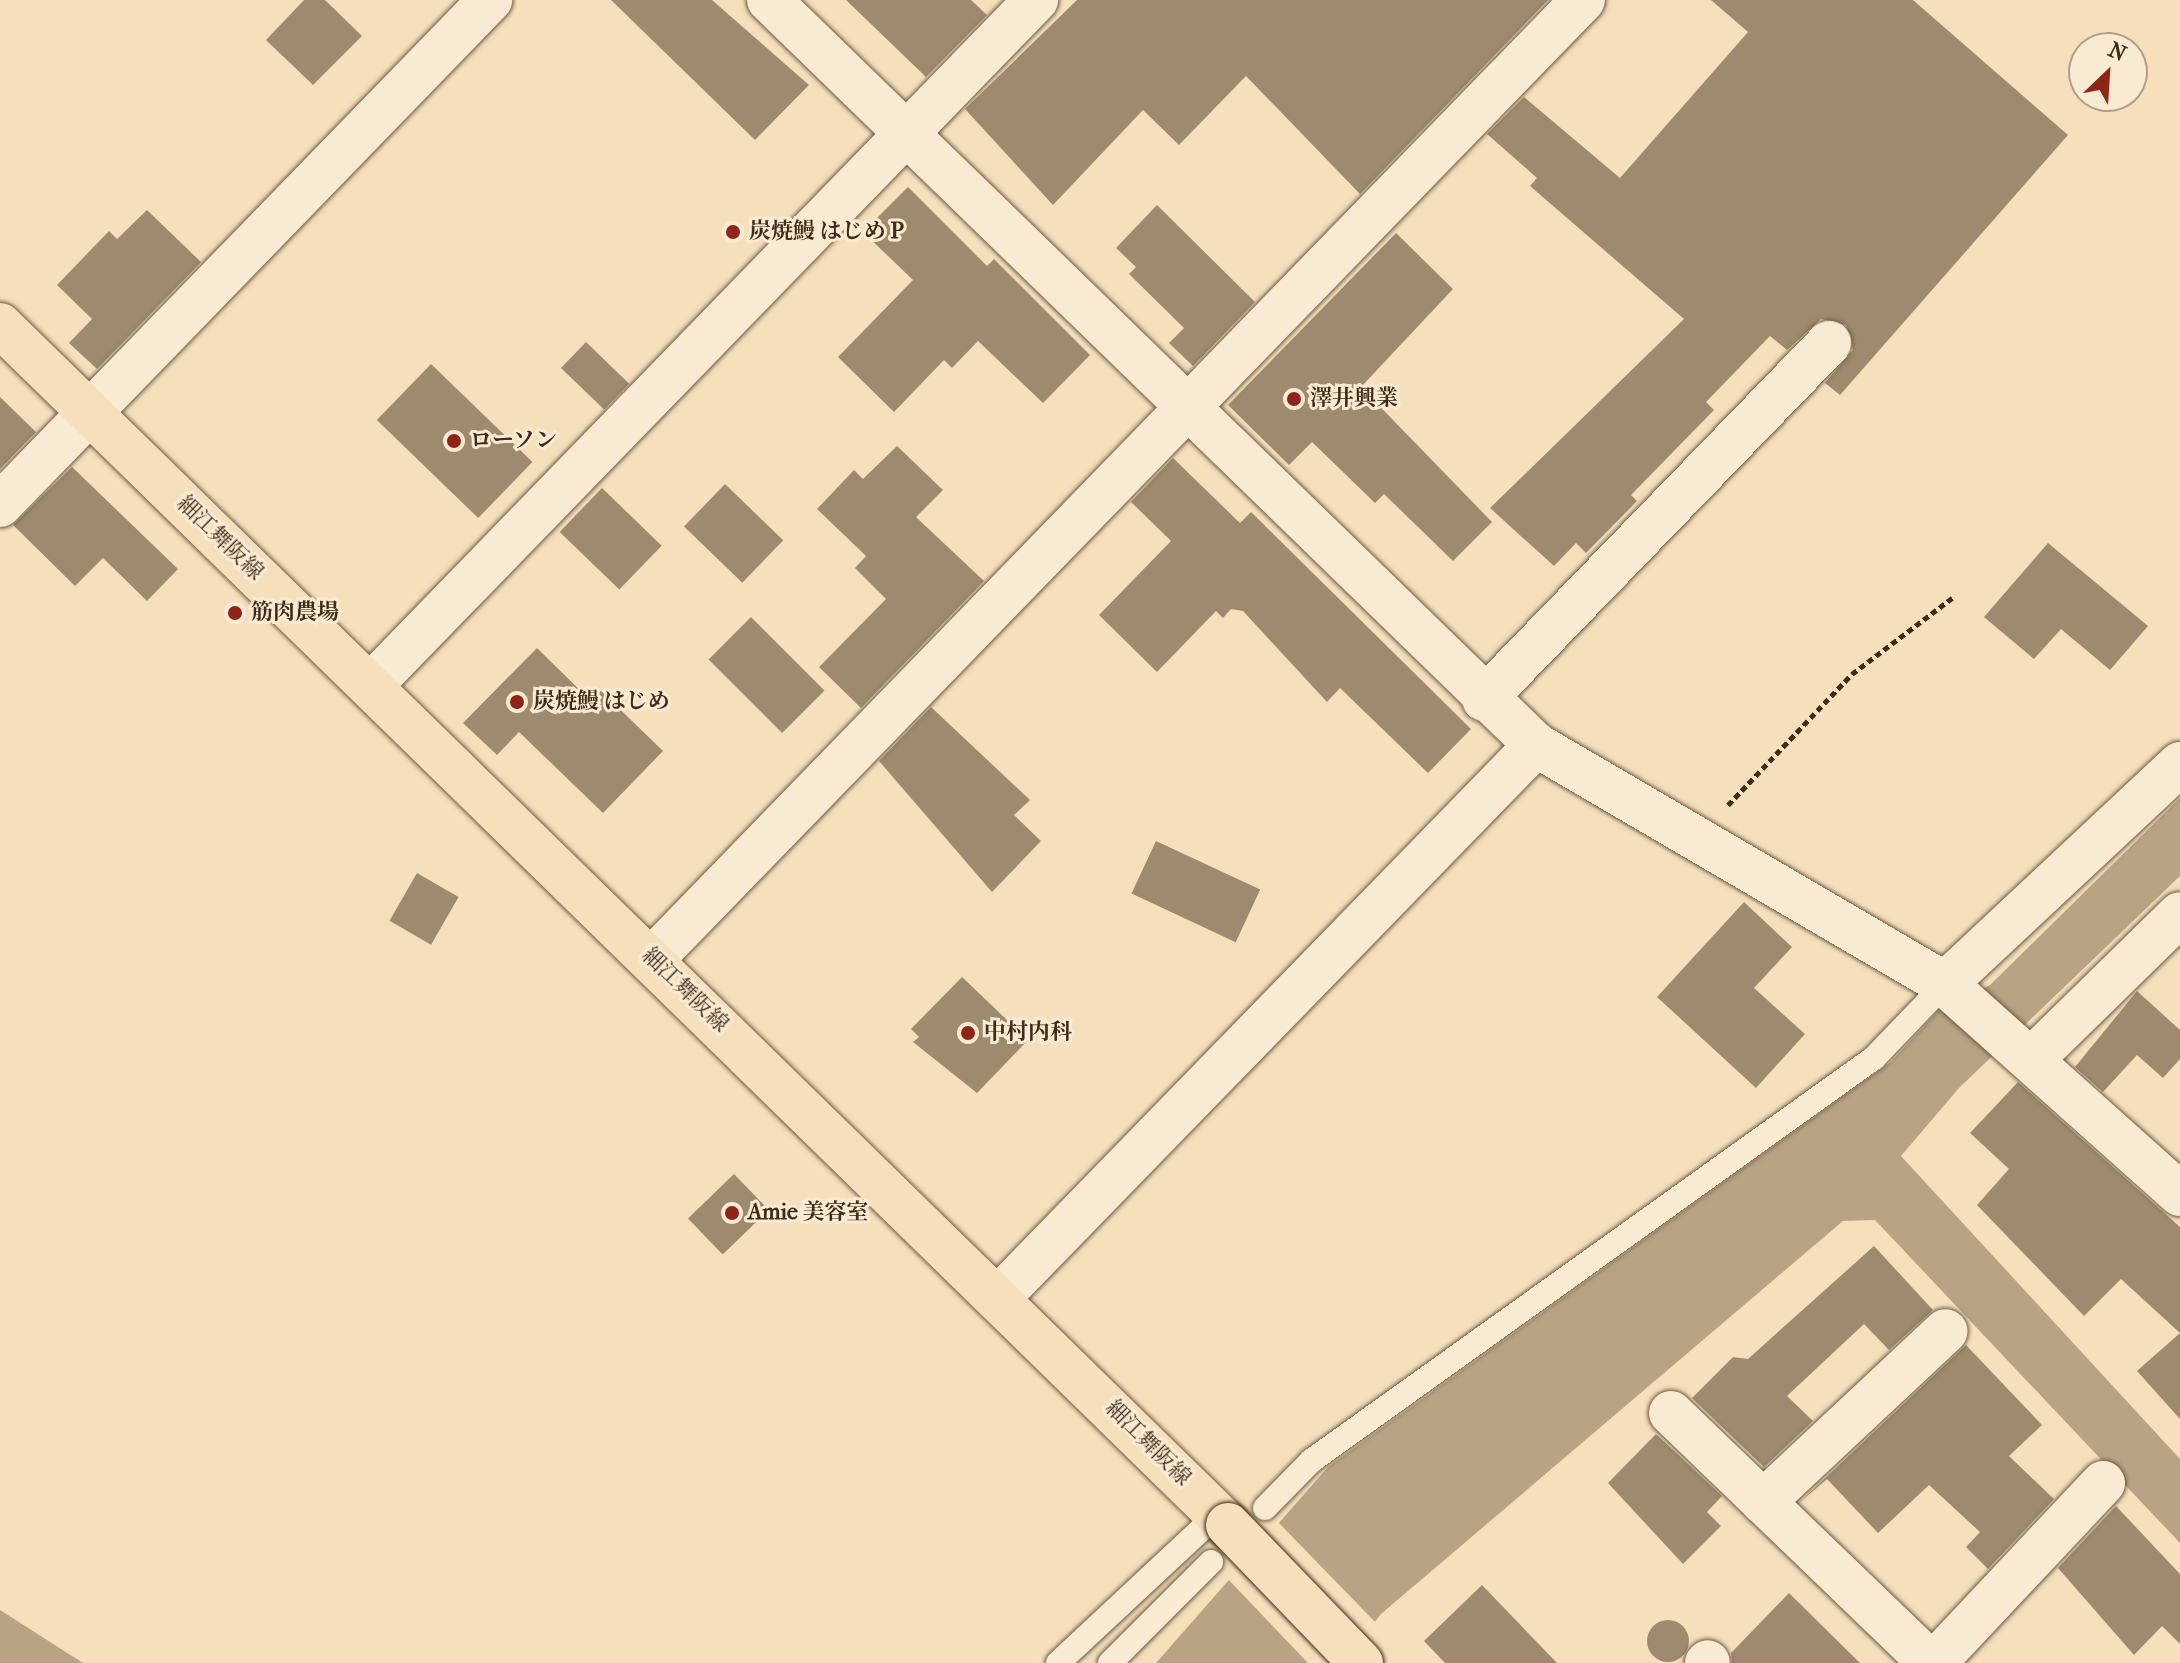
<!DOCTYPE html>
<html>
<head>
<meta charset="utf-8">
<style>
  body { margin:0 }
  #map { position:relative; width:2180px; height:1663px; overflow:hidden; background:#f6e0bc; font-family:"IM FELL French Canon","Noto Serif JP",serif }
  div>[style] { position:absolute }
  .water>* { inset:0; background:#b8a385 }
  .pier>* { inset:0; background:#f6e0bc }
  .building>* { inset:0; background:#9e8a6e; transform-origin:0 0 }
  .round { border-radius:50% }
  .path>* { height:5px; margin-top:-2.5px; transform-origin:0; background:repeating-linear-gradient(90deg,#3f2c19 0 6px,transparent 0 10px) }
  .roads { filter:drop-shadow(0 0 2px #6d5942) drop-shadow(0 0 2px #6d5942) }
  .service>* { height:24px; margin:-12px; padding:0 12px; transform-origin:12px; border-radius:12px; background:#f9ebd3 }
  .minor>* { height:44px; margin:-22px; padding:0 22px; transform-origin:22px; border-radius:22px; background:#f9ebd3 }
  .tertiary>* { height:44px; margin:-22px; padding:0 22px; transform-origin:22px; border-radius:22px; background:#f9ebd3 }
  .primary>* { height:44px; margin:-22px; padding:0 22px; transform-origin:22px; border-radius:22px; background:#f6e0bc }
  .bridges { filter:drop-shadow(0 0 2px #3f2c19) drop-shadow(0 0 2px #3f2c19) }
  .primary-bridge>* { height:44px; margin:-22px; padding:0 22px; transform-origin:22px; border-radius:22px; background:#f6e0bc }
  .dots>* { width:22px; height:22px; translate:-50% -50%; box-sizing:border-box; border:4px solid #f9ebd3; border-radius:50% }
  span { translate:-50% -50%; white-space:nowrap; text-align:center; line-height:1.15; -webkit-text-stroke:6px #f9ebd3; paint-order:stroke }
  .poi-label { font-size:22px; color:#3f2c19; font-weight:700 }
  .left { translate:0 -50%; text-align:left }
  .street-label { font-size:22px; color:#3f2c19 }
  .north { position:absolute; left:2068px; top:32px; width:80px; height:80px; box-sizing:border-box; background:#f9ebd3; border:2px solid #af9f89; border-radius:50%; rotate:25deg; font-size:22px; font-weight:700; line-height:32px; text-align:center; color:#3f2c19 }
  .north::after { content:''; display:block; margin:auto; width:28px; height:36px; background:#8f2418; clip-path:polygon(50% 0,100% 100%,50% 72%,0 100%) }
</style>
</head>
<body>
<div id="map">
  <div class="water">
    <div style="clip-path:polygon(2180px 798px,2180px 876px,1959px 1088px,1901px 1156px,2180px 1459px,2180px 1543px,1875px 1220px,1843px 1221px,1381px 1614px,1343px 1663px,1156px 1663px,1328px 1467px,1891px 1062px,1937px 1012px,1990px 985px)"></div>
    <div style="clip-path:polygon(0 1610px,83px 1663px,0 1663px)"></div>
  </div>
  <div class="pier">
    <div style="clip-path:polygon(1276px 1520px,1378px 1625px,1349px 1663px,1308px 1663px,1226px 1577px)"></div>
  </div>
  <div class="building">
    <div style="clip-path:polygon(304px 0,325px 0,362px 36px,313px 85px,266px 40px)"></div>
    <div style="clip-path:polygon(611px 0,712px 0,809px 85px,755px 140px)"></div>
    <div style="clip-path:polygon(846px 0,971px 0,987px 15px,926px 77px)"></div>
    <div style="clip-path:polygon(1077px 0,1548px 0,1360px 194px,1246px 76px,1179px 145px,1143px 110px,1053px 205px,965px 109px)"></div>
    <div style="clip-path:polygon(1711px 0,1913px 0,2068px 135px,1840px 395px,1825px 383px,1853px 350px,1846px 325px,1821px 319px,1787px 350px,1770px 336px,1706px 402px,1714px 410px,1631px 495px,1637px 501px,1586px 553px,1576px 543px,1554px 566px,1490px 508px,1684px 319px,1530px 186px,1537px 178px,1487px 134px,1524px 97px,1620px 178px,1748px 32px)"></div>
    <div style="clip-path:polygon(908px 187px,987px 266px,994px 259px,1090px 355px,1043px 403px,978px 341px,952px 368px,944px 360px,894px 412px,838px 357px,913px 280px,863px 232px)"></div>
    <div style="clip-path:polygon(1157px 205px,1255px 302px,1193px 366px,1169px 343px,1184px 328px,1129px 274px,1136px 267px,1116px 248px)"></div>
    <div style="clip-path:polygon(147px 210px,201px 262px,97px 369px,69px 343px,92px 319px,57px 285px,109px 231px,117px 239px)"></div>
    <div style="clip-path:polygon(1396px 233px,1453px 289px,1361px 387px,1492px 522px,1453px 561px,1384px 494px,1375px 503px,1312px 442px,1289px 465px,1228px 405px)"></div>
    <div style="left:586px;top:342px;width:60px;height:36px;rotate:44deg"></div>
    <div style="left:431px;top:364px;width:141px;height:78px;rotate:44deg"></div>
    <div style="clip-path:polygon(0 397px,36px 432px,0 469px)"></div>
    <div style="clip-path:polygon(897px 446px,943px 490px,916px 517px,984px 581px,861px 708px,819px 667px,886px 599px,855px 568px,866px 556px,817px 509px,854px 470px,863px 479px)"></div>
    <div style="clip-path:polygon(1173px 458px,1240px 523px,1251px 512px,1471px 729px,1428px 773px,1340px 688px,1327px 702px,1243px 611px,1231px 609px,1223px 618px,1216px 611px,1157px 672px,1099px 615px,1171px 541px,1131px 502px)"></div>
    <div style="clip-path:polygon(72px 467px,178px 569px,147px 601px,103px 558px,75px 586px,13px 525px)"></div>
    <div style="left:725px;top:484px;width:81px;height:59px;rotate:44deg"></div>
    <div style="left:602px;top:488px;width:83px;height:61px;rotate:44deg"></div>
    <div style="clip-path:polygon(2048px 543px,2148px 626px,2110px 670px,2061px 629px,2034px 659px,1984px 617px)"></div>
    <div style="left:751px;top:617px;width:104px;height:60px;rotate:45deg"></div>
    <div style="clip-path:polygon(537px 648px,588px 698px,598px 688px,663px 751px,603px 813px,519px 732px,497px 755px,463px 723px)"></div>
    <div style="clip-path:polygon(931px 707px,1030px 800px,1014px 815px,1041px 841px,992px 892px,879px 761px)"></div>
    <div style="left:1156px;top:841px;width:115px;height:58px;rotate:25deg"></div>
    <div style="left:417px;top:873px;width:48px;height:55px;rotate:30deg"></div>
    <div style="clip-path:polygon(1744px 902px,1792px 947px,1754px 988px,1805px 1034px,1756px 1088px,1657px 997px)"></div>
    <div style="clip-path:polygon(962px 977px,1028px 1040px,977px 1093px,913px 1042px,919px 1037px,911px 1029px)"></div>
    <div style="clip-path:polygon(2137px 991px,2180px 1030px,2180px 1059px,2163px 1078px,2137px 1055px,2103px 1092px,2075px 1067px)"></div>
    <div style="clip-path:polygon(2018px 1082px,2180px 1227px,2180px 1419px,2137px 1371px,2180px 1333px,2121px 1279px,2084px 1316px,1977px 1205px,2009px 1169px,1970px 1133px)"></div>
    <div style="left:734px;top:1174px;width:50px;height:64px;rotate:46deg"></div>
    <div style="clip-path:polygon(1874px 1246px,1933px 1310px,1889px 1350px,1864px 1324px,1787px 1396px,1813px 1421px,1764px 1467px,1692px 1398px,1733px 1357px,1748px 1359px)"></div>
    <div style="clip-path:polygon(1966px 1345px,2042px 1425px,2009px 1456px,2054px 1499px,1988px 1569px,1966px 1547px,1980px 1532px,1929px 1485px,1878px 1533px,1827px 1479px,1800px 1502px)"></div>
    <div style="clip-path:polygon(1656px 1434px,1722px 1496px,1707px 1512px,1721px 1526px,1683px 1564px,1608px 1483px)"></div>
    <div style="clip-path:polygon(2116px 1506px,2180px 1574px,2180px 1644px,2162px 1626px,2134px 1655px,2058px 1568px)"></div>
    <div style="clip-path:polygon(1482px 1585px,1557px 1663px,1445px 1663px,1424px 1641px)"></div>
    <div style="clip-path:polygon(1789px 1593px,1860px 1663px,1732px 1663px,1731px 1653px)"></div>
    <div class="round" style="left:1647px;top:1620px;width:42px;height:42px"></div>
  </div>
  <div class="path">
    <div style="left:1728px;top:805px;width:180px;rotate:-46.6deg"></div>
    <div style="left:1852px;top:674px;width:126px;rotate:-37.2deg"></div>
  </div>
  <div class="roads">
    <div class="service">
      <div style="left:1265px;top:1508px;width:66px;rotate:-45.6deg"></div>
      <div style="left:1311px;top:1461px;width:692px;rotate:-35.6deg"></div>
      <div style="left:1874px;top:1058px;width:103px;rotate:-46.2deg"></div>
      <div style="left:1058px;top:1663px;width:219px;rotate:-43deg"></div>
      <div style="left:1110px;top:1663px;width:143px;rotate:-45deg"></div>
    </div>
    <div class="minor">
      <div style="left:0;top:505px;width:704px;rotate:-45.86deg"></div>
      <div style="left:371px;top:685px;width:955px;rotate:-45.85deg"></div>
      <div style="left:1484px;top:699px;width:496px;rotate:-45.9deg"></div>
      <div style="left:2180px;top:764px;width:322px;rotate:136.9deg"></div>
      <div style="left:1945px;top:984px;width:315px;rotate:41.8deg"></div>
      <div style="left:653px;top:958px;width:1335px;rotate:-45.85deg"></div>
      <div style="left:2032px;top:1059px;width:207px;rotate:-44.4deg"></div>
      <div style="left:1000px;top:1296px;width:769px;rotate:-45.79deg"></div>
      <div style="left:1671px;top:1413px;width:361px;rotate:43.9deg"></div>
      <div style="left:1763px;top:1502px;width:250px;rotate:-43.1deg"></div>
      <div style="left:1707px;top:1663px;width:1px;rotate:-45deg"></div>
      <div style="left:1934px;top:1663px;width:247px;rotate:-46.8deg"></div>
    </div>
    <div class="tertiary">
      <div style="left:769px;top:0;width:1069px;rotate:44.17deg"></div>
      <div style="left:1536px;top:745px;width:474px;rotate:30.3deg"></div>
    </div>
    <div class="primary">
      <div style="left:0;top:325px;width:1717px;rotate:44.34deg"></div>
    </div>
  </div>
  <div class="bridges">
    <div class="primary-bridge">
      <div style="left:1228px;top:1525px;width:192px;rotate:46.1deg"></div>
    </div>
  </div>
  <div class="dots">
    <div style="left:733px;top:232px;background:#8f2418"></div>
    <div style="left:1294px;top:399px;background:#8f2418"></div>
    <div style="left:454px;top:441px;background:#8f2418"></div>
    <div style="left:235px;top:613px;background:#8f2418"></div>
    <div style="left:517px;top:702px;background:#8f2418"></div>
    <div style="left:968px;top:1033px;background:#8f2418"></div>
    <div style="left:732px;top:1213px;background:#8f2418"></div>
  </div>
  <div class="poi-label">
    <span class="left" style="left:749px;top:232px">炭焼鰻 はじめ P</span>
    <span class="left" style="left:1310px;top:399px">澤井興業</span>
    <span class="left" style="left:470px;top:441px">ローソン</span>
    <span class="left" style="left:251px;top:613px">筋肉農場</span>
    <span class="left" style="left:533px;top:702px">炭焼鰻 はじめ</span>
    <span class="left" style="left:984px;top:1033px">中村内科</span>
    <span class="left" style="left:748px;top:1213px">Amie 美容室</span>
  </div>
  <div class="street-label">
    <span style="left:220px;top:538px;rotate:44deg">細江舞阪線</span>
    <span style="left:685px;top:990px;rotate:44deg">細江舞阪線</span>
    <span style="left:1148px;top:1443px;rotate:45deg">細江舞阪線</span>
  </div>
  <div class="north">N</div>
</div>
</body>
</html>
